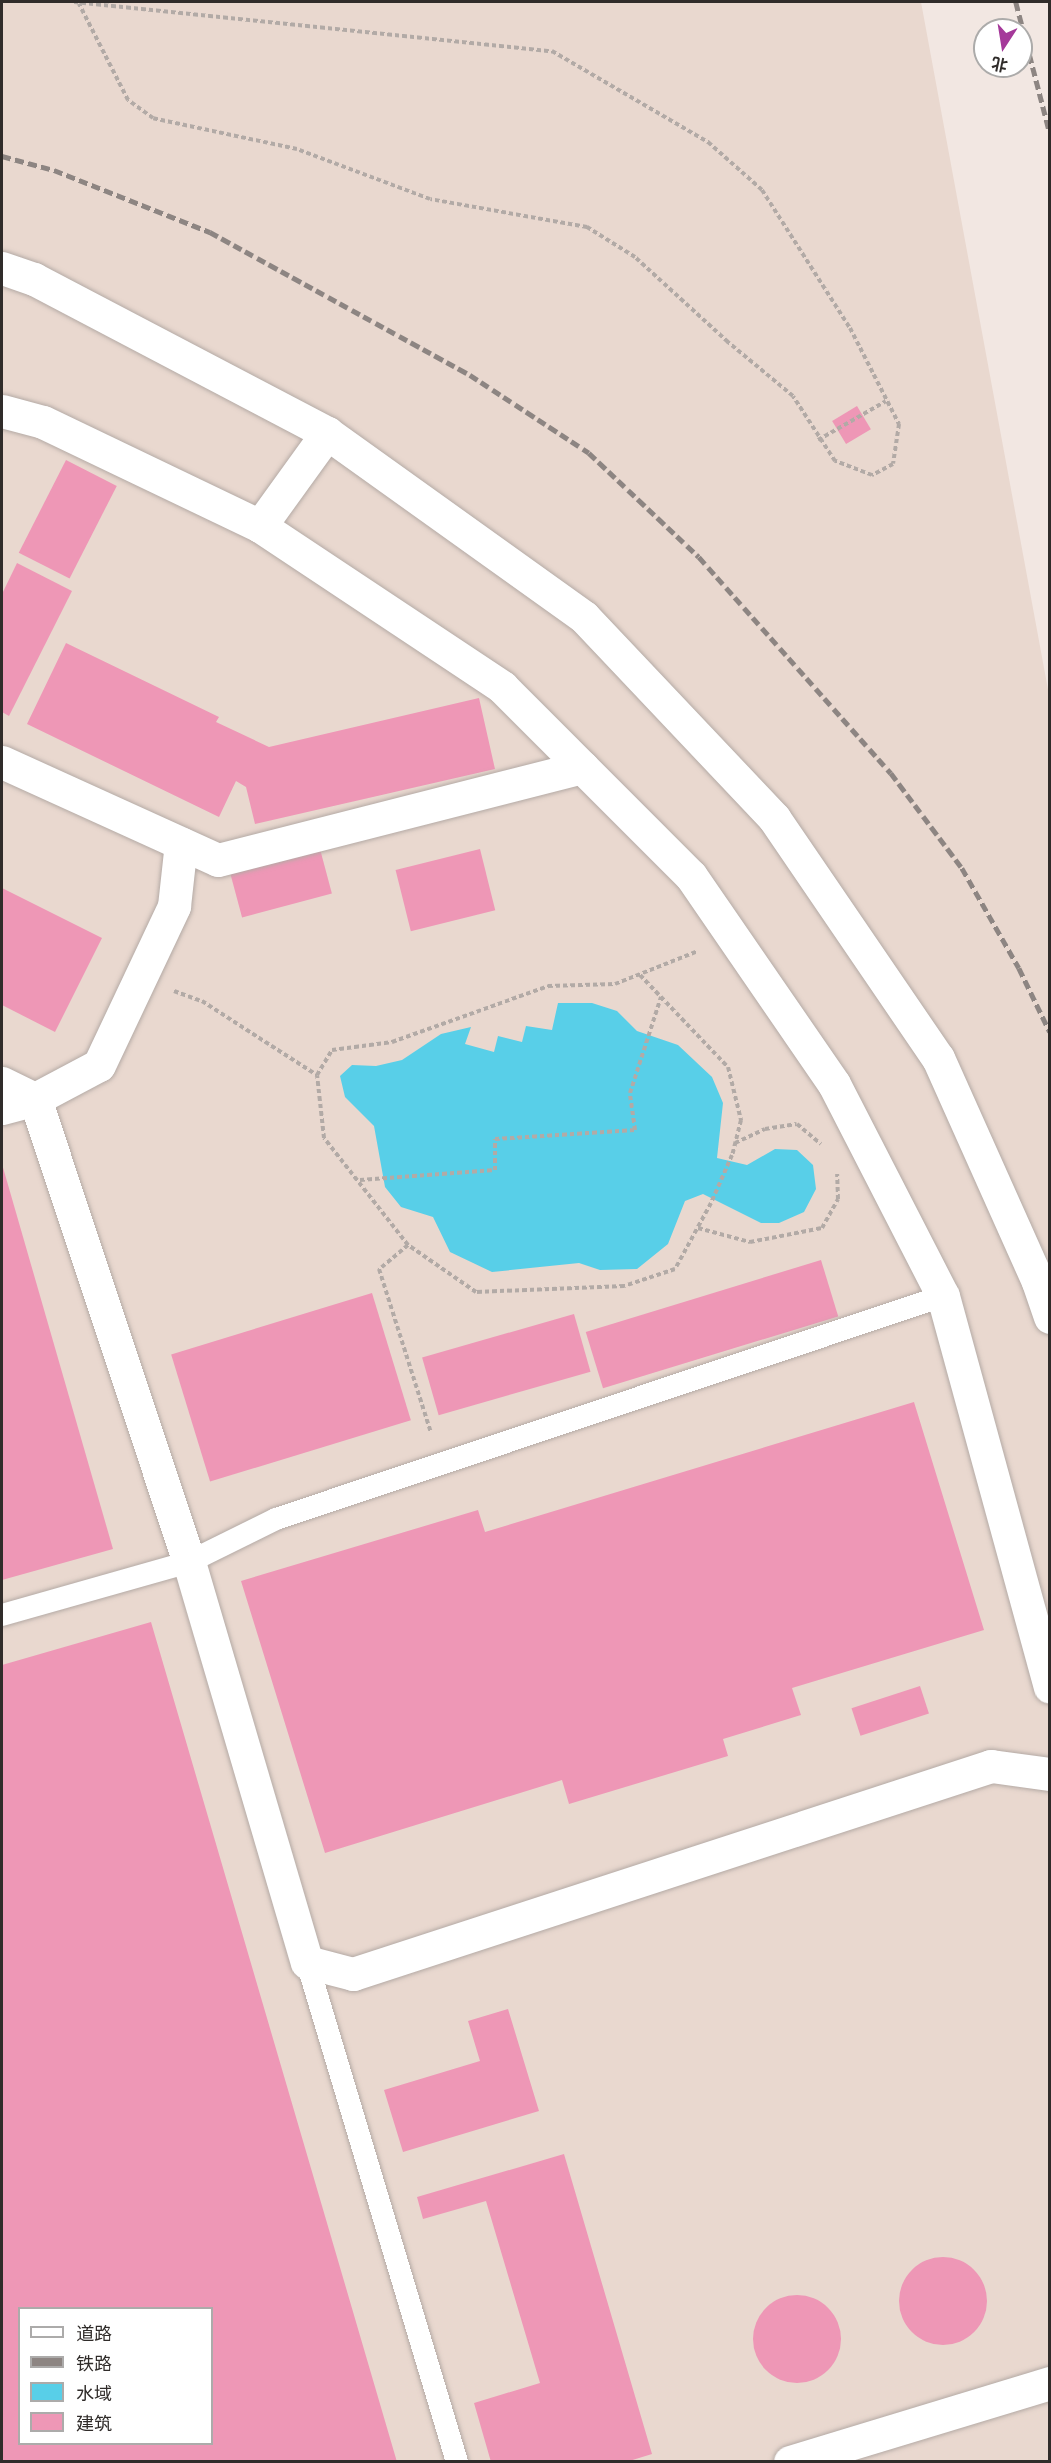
<!DOCTYPE html>
<html>
<head>
<meta charset="utf-8">
<style>
  body { margin:0 }
  #map { position:relative; width:1051px; height:2463px; overflow:hidden; background:#f2e7e2; font-family:Arial,"Noto Sans SC",sans-serif }
  div>[style] { position:absolute }
  .built>* { inset:0; background:#e9d8cf }
  .water>* { inset:0; background:#58cfe8 }
  .building>* { inset:0; background:#ee97b6; transform-origin:0 0 }
  .round { border-radius:50% }
  .path>* { height:4px; margin-top:-2px; transform-origin:0; background:repeating-linear-gradient(90deg,#b2aaa6 0 4.5px,transparent 0 7.5px) }
  .roads { filter:drop-shadow(0 0 2px #b4aaa5) drop-shadow(0 0 2px #b4aaa5) }
  .service>* { height:22px; margin:-11px; padding:0 11px; transform-origin:11px; border-radius:11px; background:#fff }
  .minor>* { height:33px; margin:-16.5px; padding:0 16.5px; transform-origin:16.5px; border-radius:16.5px; background:#fff }
  .rail>* { height:4.5px; margin-top:-2.25px; transform-origin:0; background:repeating-linear-gradient(90deg,#8d8582 0 9px,transparent 0 13.5px) }
  span { translate:-50% -50%; white-space:nowrap; text-align:center; line-height:1.15; -webkit-text-stroke:4.5px #fff; paint-order:stroke }
  .frame { position:absolute; inset:0; border:3px solid #302c2a; pointer-events:none }
  .legend { position:absolute; left:18px; top:2307px; width:195px; height:138px; box-sizing:border-box; background:#fff; border:2px solid #acabaa; margin:0; padding:8px 10px; list-style:none; font-size:18px; color:#302c2a }
  .legend li { display:flex; align-items:center; gap:12px; height:30px }
  .legend b { width:30px; border:2px solid #acabaa }
  .north { position:absolute; left:973px; top:18px; width:60px; height:60px; box-sizing:border-box; background:#fff; border:2px solid #acabaa; border-radius:50%; rotate:192deg; font-size:16px; font-weight:700; line-height:24px; text-align:center; color:#302c2a }
  .north::after { content:''; display:block; margin:auto; width:21px; height:27px; background:#a5399a; clip-path:polygon(50% 0,100% 100%,50% 72%,0 100%) }
</style>
</head>
<body>
<div id="map">
  <div class="built">
    <div style="clip-path:polygon(evenodd,2px 2px,921px 2px,1049px 695px,1049px 2461px,2px 2462px,2px 2px,20px 2308px,212px 2308px,212px 2444px,20px 2444px,20px 2308px)"></div>
  </div>
  <div class="water">
    <div style="clip-path:polygon(558px 1003px,592px 1003px,617px 1011px,637px 1031px,678px 1045px,712px 1077px,723px 1103px,717px 1158px,747px 1165px,775px 1149px,797px 1150px,813px 1165px,816px 1189px,804px 1212px,779px 1223px,761px 1223px,703px 1194px,685px 1201px,668px 1244px,637px 1269px,600px 1270px,579px 1263px,492px 1272px,450px 1252px,433px 1217px,401px 1207px,385px 1187px,374px 1126px,345px 1097px,340px 1076px,352px 1065px,376px 1066px,402px 1060px,441px 1034px,471px 1027px,465px 1044px,494px 1052px,498px 1036px,522px 1042px,526px 1026px,552px 1030px)"></div>
  </div>
  <div class="building">
    <div style="left:857px;top:406px;width:27px;height:29px;rotate:59deg"></div>
    <div style="left:66px;top:460px;width:57px;height:104px;rotate:27deg"></div>
    <div style="clip-path:polygon(17px 563px,72px 591px,9px 716px,2px 712px,2px 594px)"></div>
    <div style="clip-path:polygon(66px 643px,219px 717px,216px 722px,269px 747px,479px 698px,495px 769px,255px 824px,246px 787px,236px 781px,219px 817px,27px 724px)"></div>
    <div style="left:320px;top:849px;width:46px;height:93px;rotate:75deg"></div>
    <div style="left:480px;top:849px;width:63px;height:87px;rotate:76deg"></div>
    <div style="clip-path:polygon(2px 888px,102px 938px,55px 1032px,2px 1005px)"></div>
    <div style="clip-path:polygon(2px 1164px,113px 1549px,2px 1580px)"></div>
    <div style="left:821px;top:1260px;width:59px;height:246px;rotate:73deg"></div>
    <div style="left:372px;top:1293px;width:133px;height:210px;rotate:73deg"></div>
    <div style="left:574px;top:1314px;width:60px;height:158px;rotate:74deg"></div>
    <div style="clip-path:polygon(914px 1402px,984px 1630px,792px 1688px,801px 1715px,723px 1739px,728px 1756px,569px 1804px,562px 1780px,325px 1853px,241px 1581px,478px 1510px,485px 1532px)"></div>
    <div style="clip-path:polygon(evenodd,151px 1622px,397px 2462px,2px 2462px,2px 1665px,151px 1622px,20px 2308px,212px 2308px,212px 2444px,20px 2444px,20px 2308px)"></div>
    <div style="left:920px;top:1686px;width:29px;height:72px;rotate:72deg"></div>
    <div style="clip-path:polygon(508px 2009px,539px 2111px,403px 2152px,384px 2090px,480px 2061px,468px 2021px)"></div>
    <div style="clip-path:polygon(564px 2154px,652px 2454px,626px 2462px,491px 2462px,474px 2403px,540px 2383px,486px 2201px,423px 2219px,417px 2197px)"></div>
    <div class="round" style="left:899px;top:2257px;width:88px;height:88px"></div>
    <div class="round" style="left:753px;top:2295px;width:88px;height:88px"></div>
  </div>
  <div class="path">
    <div style="left:74px;top:2px;width:481px;rotate:5.9deg"></div>
    <div style="left:552px;top:51px;width:181px;rotate:30.3deg"></div>
    <div style="left:708px;top:142px;width:72px;rotate:41.6deg"></div>
    <div style="left:762px;top:190px;width:164px;rotate:57.5deg"></div>
    <div style="left:850px;top:328px;width:108px;rotate:63deg"></div>
    <div style="left:899px;top:424px;width:40px;rotate:98.5deg"></div>
    <div style="left:893px;top:464px;width:24px;rotate:152deg"></div>
    <div style="left:872px;top:475px;width:40px;rotate:-159deg"></div>
    <div style="left:835px;top:461px;width:77px;rotate:-122.9deg"></div>
    <div style="left:793px;top:396px;width:85px;rotate:-140.3deg"></div>
    <div style="left:728px;top:342px;width:126px;rotate:-137.6deg"></div>
    <div style="left:635px;top:257px;width:57px;rotate:-148deg"></div>
    <div style="left:587px;top:227px;width:159px;rotate:-169.9deg"></div>
    <div style="left:430px;top:199px;width:142px;rotate:-159.4deg"></div>
    <div style="left:297px;top:149px;width:147px;rotate:-167.9deg"></div>
    <div style="left:153px;top:118px;width:31px;rotate:-144deg"></div>
    <div style="left:128px;top:100px;width:108px;rotate:-117deg"></div>
    <div style="left:818px;top:440px;width:78px;rotate:-29.8deg"></div>
    <div style="left:640px;top:975px;width:127px;rotate:46.3deg"></div>
    <div style="left:728px;top:1067px;width:55px;rotate:76.2deg"></div>
    <div style="left:741px;top:1120px;width:36px;rotate:104deg"></div>
    <div style="left:732px;top:1155px;width:52px;rotate:113.6deg"></div>
    <div style="left:711px;top:1203px;width:75px;rotate:118.6deg"></div>
    <div style="left:675px;top:1269px;width:54px;rotate:161.6deg"></div>
    <div style="left:624px;top:1286px;width:148px;rotate:177.7deg"></div>
    <div style="left:476px;top:1292px;width:83px;rotate:-145.3deg"></div>
    <div style="left:408px;top:1245px;width:136px;rotate:-128.1deg"></div>
    <div style="left:324px;top:1138px;width:63px;rotate:-96.3deg"></div>
    <div style="left:317px;top:1075px;width:29px;rotate:-59deg"></div>
    <div style="left:332px;top:1050px;width:61px;rotate:-7.6deg"></div>
    <div style="left:392px;top:1042px;width:166px;rotate:-19.7deg"></div>
    <div style="left:548px;top:986px;width:67px;rotate:-1.7deg"></div>
    <div style="left:615px;top:984px;width:89px;rotate:-21.7deg"></div>
    <div style="left:174px;top:991px;width:30px;rotate:20deg"></div>
    <div style="left:202px;top:1001px;width:137px;rotate:32.8deg"></div>
    <div style="left:735px;top:1143px;width:33px;rotate:-25deg"></div>
    <div style="left:765px;top:1129px;width:32px;rotate:-9deg"></div>
    <div style="left:797px;top:1124px;width:31px;rotate:40deg"></div>
    <div style="left:360px;top:1180px;width:135px;rotate:-4.2deg"></div>
    <div style="left:495px;top:1170px;width:31px;rotate:-90deg"></div>
    <div style="left:495px;top:1139px;width:140px;rotate:-3.7deg"></div>
    <div style="left:635px;top:1130px;width:37px;rotate:-98deg"></div>
    <div style="left:630px;top:1093px;width:101px;rotate:-72.1deg"></div>
    <div style="left:698px;top:1228px;width:54px;rotate:15.1deg"></div>
    <div style="left:750px;top:1242px;width:73px;rotate:-11deg"></div>
    <div style="left:822px;top:1228px;width:33px;rotate:-61deg"></div>
    <div style="left:838px;top:1199px;width:25px;rotate:-92deg"></div>
    <div style="left:408px;top:1245px;width:38px;rotate:140deg"></div>
    <div style="left:379px;top:1269px;width:172px;rotate:72.4deg"></div>
  </div>
  <div class="roads">
    <div class="service">
      <div style="left:2px;top:1615px;width:194px;rotate:-15.8deg"></div>
      <div style="left:189px;top:1562px;width:97px;rotate:-26.3deg"></div>
      <div style="left:276px;top:1519px;width:703px;rotate:-18.49deg"></div>
      <div style="left:307px;top:1962px;width:522px;rotate:73.3deg"></div>
    </div>
    <div class="minor">
      <div style="left:2px;top:268px;width:34px;rotate:19deg"></div>
      <div style="left:34px;top:279px;width:331px;rotate:27.7deg"></div>
      <div style="left:327px;top:433px;width:316px;rotate:35.6deg"></div>
      <div style="left:584px;top:617px;width:277px;rotate:46.6deg"></div>
      <div style="left:774px;top:818px;width:291px;rotate:55.7deg"></div>
      <div style="left:938px;top:1058px;width:245px;rotate:65.9deg"></div>
      <div style="left:1038px;top:1282px;width:37px;rotate:71deg"></div>
      <div style="left:2px;top:411px;width:42px;rotate:15deg"></div>
      <div style="left:43px;top:422px;width:241px;rotate:25.6deg"></div>
      <div style="left:260px;top:526px;width:291px;rotate:33.6deg"></div>
      <div style="left:502px;top:687px;width:267px;rotate:45deg"></div>
      <div style="left:691px;top:876px;width:252px;rotate:55.5deg"></div>
      <div style="left:834px;top:1084px;width:238px;rotate:62.8deg"></div>
      <div style="left:943px;top:1296px;width:405px;rotate:74.7deg"></div>
      <div style="left:260px;top:526px;width:115px;rotate:-54.2deg"></div>
      <div style="left:2px;top:762px;width:237px;rotate:24.4deg"></div>
      <div style="left:218px;top:860px;width:376px;rotate:-14.3deg"></div>
      <div style="left:2px;top:1083px;width:37px;rotate:26deg"></div>
      <div style="left:35px;top:1099px;width:72px;rotate:-28deg"></div>
      <div style="left:99px;top:1065px;width:176px;rotate:-64.7deg"></div>
      <div style="left:174px;top:906px;width:63px;rotate:-83.7deg"></div>
      <div style="left:2px;top:1108px;width:34px;rotate:-15deg"></div>
      <div style="left:35px;top:1099px;width:488px;rotate:71.6deg"></div>
      <div style="left:189px;top:1562px;width:417px;rotate:73.6deg"></div>
      <div style="left:307px;top:1962px;width:48px;rotate:14.6deg"></div>
      <div style="left:353px;top:1974px;width:671px;rotate:-18.06deg"></div>
      <div style="left:991px;top:1766px;width:60px;rotate:7.7deg"></div>
      <div style="left:790px;top:2462px;width:272px;rotate:-16.9deg"></div>
    </div>
  </div>
  <div class="rail">
    <div style="left:1016px;top:2px;width:135px;rotate:75.5deg"></div>
    <div style="left:2px;top:156px;width:54px;rotate:15.1deg"></div>
    <div style="left:54px;top:170px;width:168px;rotate:21.7deg"></div>
    <div style="left:210px;top:232px;width:297px;rotate:28.8deg"></div>
    <div style="left:470px;top:375px;width:142px;rotate:33.2deg"></div>
    <div style="left:589px;top:453px;width:151px;rotate:43.4deg"></div>
    <div style="left:699px;top:557px;width:289px;rotate:48.4deg"></div>
    <div style="left:891px;top:773px;width:119px;rotate:53.2deg"></div>
    <div style="left:962px;top:868px;width:115px;rotate:60.3deg"></div>
    <div style="left:1019px;top:968px;width:71px;rotate:64.2deg"></div>
  </div>
  <div class="frame"></div>
  <ul class="legend">
  <li><b style="height:8px;background:#fff"></b>道路</li>
  <li><b style="height:8px;background:#8d8582"></b>铁路</li>
  <li><b style="height:16px;background:#58cfe8"></b>水域</li>
  <li><b style="height:16px;background:#ee97b6"></b>建筑</li>
  </ul>
  <div class="north">北</div>
</div>
</body>
</html>
